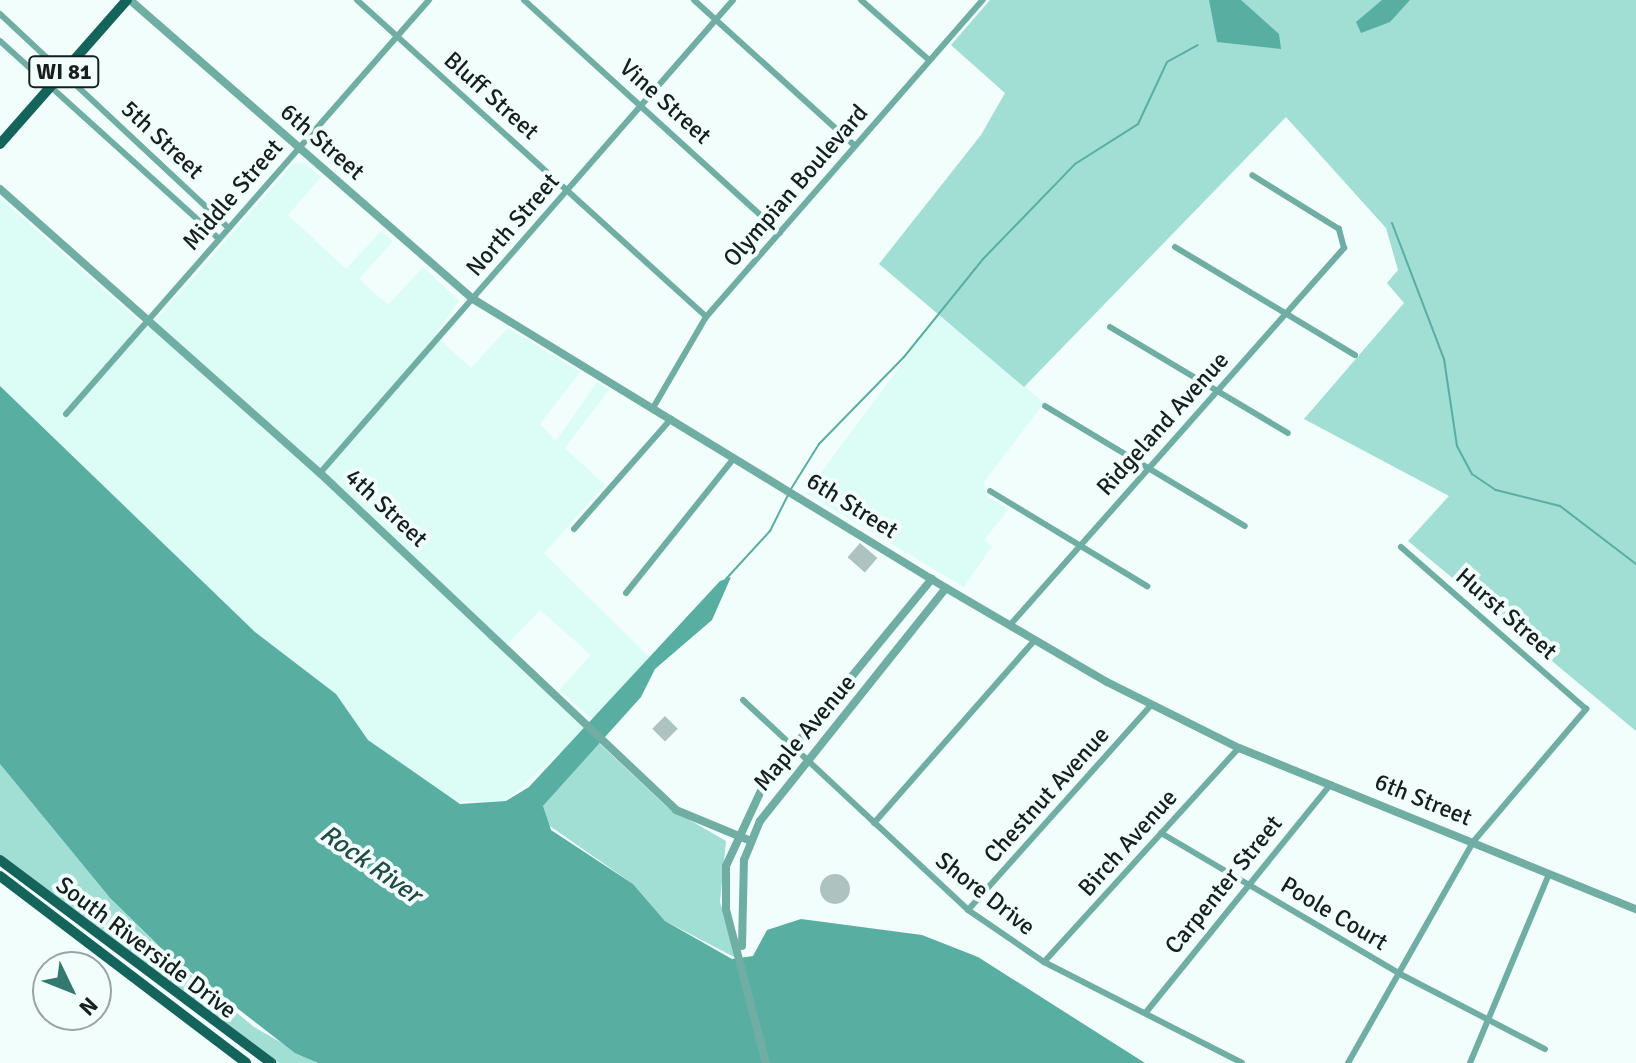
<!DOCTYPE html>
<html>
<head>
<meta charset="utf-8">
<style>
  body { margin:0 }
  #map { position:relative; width:1636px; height:1063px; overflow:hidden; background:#f1fefc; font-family:Signika,sans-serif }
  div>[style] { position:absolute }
  .built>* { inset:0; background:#dcfcf6 }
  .green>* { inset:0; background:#a1ded3 }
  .water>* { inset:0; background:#59aea2 }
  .stream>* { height:2px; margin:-1px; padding:0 1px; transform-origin:1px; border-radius:1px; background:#59aea2 }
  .building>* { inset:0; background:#aec3bf; transform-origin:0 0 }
  .round { border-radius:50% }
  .minor>* { height:6px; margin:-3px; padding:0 3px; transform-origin:3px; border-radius:3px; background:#70aea4 }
  .tertiary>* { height:8px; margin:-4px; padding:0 4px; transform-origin:4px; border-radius:4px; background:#70aea4 }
  .primary>* { height:10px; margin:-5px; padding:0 5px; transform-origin:5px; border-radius:5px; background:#15645b }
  span { translate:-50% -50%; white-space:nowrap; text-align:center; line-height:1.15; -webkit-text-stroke:8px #f1fefc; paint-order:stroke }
  .shield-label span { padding:2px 6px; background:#f1fefc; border:2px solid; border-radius:6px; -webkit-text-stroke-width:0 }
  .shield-label { font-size:22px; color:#171f1e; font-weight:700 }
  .street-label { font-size:24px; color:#171f1e }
  .water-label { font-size:26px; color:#234a45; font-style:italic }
  .north { position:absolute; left:32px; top:951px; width:80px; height:80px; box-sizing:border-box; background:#f1fefc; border:2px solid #9aa5a3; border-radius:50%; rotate:133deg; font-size:22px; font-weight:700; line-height:32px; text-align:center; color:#171f1e }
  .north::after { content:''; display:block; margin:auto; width:28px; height:36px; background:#33796f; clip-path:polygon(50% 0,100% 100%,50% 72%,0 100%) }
</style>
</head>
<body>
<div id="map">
  <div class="built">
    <div style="clip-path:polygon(303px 162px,321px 177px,288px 215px,346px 269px,381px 231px,393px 241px,359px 279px,388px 305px,423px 267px,459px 301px,435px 335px,471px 368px,508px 328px,580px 372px,540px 424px,556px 441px,597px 382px,609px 390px,565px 448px,605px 485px,544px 553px,650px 658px,594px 721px,559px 690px,591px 655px,540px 610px,502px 650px,586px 729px,506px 801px,449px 801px,368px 740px,336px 694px,255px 632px,0 386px,0 198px,148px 329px,293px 164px)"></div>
    <div style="clip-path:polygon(938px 315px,1044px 403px,984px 482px,987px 497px,1009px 509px,984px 540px,992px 546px,964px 587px,806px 493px)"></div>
  </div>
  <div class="green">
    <div style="clip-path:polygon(990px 0,1636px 0,1636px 731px,1408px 541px,1449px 496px,1304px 419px,1404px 303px,1387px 283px,1398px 270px,1386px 228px,1286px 117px,1024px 387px,879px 264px,981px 135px,1005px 93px,951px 45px)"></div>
    <div style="clip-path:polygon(599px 743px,667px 807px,726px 841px,720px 902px,738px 959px,665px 921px,633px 884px,547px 824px,543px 806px)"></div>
    <div style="clip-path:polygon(0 764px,110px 898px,166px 954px,254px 1027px,317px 1063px,279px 1063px,235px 1035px,0 855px)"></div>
  </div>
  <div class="water">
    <div style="clip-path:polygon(1209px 0,1241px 0,1279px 34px,1281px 49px,1217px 42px)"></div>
    <div style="clip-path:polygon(1382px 0,1410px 0,1390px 22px,1361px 33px,1356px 22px)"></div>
    <div style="clip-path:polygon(0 386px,255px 632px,336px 694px,368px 740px,460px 804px,506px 801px,529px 787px,720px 581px,731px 577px,712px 620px,655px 669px,641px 697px,543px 806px,551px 830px,633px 884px,665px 921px,732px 959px,753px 956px,767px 930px,801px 919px,922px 935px,978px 957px,1145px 1063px,318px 1063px,295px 1053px,166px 953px,110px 898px,0 764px)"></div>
  </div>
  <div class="stream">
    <div style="left:1392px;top:223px;width:146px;rotate:69.1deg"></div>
    <div style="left:1444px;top:359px;width:88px;rotate:81.5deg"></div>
    <div style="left:1457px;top:446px;width:32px;rotate:62deg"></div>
    <div style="left:1472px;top:474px;width:29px;rotate:34deg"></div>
    <div style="left:1496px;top:490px;width:66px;rotate:14deg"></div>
    <div style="left:1560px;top:506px;width:96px;rotate:37.3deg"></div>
    <div style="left:791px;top:489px;width:53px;rotate:-58.1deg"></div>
    <div style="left:819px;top:444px;width:122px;rotate:-45.7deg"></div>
    <div style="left:904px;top:357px;width:127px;rotate:-51.1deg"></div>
    <div style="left:984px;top:258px;width:131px;rotate:-45.9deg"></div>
    <div style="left:1075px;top:164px;width:75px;rotate:-32.4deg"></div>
    <div style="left:1138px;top:124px;width:68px;rotate:-64.9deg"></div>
    <div style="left:1167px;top:62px;width:35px;rotate:-29deg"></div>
    <div style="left:726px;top:579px;width:65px;rotate:-47.5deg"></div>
    <div style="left:770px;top:531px;width:40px;rotate:-63.4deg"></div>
  </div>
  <div class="building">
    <div style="left:860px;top:543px;width:23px;height:19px;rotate:41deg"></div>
    <div style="left:665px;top:716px;width:18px;height:18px;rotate:45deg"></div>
    <div class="round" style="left:820px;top:874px;width:30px;height:30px"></div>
  </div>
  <div class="minor">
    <div style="left:357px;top:0;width:471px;rotate:42.2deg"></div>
    <div style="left:524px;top:0;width:346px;rotate:42.3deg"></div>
    <div style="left:694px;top:0;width:217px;rotate:42.2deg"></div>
    <div style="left:861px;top:0;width:91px;rotate:41.4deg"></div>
    <div style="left:0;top:14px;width:313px;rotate:43.1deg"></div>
    <div style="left:0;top:41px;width:295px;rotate:42.1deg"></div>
    <div style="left:1175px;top:247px;width:210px;rotate:31deg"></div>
    <div style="left:1110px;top:327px;width:207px;rotate:30.8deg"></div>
    <div style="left:1045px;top:406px;width:233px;rotate:31deg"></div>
    <div style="left:653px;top:408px;width:105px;rotate:-59.8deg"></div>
    <div style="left:706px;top:317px;width:421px;rotate:-48.9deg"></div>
    <div style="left:66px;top:414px;width:551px;rotate:-48.76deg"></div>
    <div style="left:320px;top:473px;width:628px;rotate:-48.87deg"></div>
    <div style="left:990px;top:491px;width:184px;rotate:31.2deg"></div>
    <div style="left:574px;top:529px;width:147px;rotate:-48.6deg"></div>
    <div style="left:626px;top:593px;width:173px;rotate:-51.3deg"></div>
    <div style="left:1010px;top:625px;width:504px;rotate:-48.46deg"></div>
    <div style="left:1344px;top:248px;width:20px;rotate:-105deg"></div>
    <div style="left:1339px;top:229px;width:102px;rotate:-148.2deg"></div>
    <div style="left:743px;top:700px;width:308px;rotate:43deg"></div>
    <div style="left:968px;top:910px;width:92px;rotate:34.4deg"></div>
    <div style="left:1044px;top:962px;width:222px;rotate:27deg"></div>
    <div style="left:874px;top:823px;width:244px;rotate:-48.7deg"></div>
    <div style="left:1161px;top:833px;width:280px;rotate:30.5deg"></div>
    <div style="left:1402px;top:975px;width:161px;rotate:27.4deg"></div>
    <div style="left:968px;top:910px;width:276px;rotate:-48.2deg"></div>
    <div style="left:1044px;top:962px;width:290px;rotate:-47.7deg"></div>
    <div style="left:1147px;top:1011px;width:292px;rotate:-51deg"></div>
    <div style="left:1348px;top:1063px;width:254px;rotate:-60.5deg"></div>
    <div style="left:1473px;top:842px;width:175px;rotate:-49.6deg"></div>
    <div style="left:1586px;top:709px;width:246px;rotate:-138.8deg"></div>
    <div style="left:1470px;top:1063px;width:205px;rotate:-67.3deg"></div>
  </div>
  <div class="tertiary">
    <div style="left:130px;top:0;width:455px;rotate:41.1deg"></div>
    <div style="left:473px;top:299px;width:554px;rotate:31.42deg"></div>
    <div style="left:946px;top:588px;width:186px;rotate:30.3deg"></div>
    <div style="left:1107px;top:682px;width:148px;rotate:26.6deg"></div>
    <div style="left:1239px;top:748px;width:428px;rotate:22.1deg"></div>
    <div style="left:0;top:189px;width:428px;rotate:41.6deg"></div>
    <div style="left:320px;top:473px;width:490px;rotate:43.4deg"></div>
    <div style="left:676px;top:810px;width:81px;rotate:22.5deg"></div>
    <div style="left:742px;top:946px;width:86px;rotate:-88.7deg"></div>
    <div style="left:744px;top:860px;width:42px;rotate:-67.7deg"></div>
    <div style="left:760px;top:821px;width:298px;rotate:-51.4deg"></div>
    <div style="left:766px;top:1063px;width:159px;rotate:-104.6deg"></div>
    <div style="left:726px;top:909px;width:43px;rotate:-90deg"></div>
    <div style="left:726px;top:866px;width:93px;rotate:-65.1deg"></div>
    <div style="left:765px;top:782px;width:263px;rotate:-50.6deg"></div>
  </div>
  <div class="primary">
    <div style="left:0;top:144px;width:192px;rotate:-48.6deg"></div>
    <div style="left:0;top:860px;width:339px;rotate:36.8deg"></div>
    <div style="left:0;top:876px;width:309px;rotate:37.2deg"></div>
  </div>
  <div class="shield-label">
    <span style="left:64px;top:72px">WI 81</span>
  </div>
  <div class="street-label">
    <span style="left:491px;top:96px;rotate:42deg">Bluff Street</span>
    <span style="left:665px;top:102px;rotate:42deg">Vine Street</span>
    <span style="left:162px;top:140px;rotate:43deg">5th Street</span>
    <span style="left:322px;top:142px;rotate:41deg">6th Street</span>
    <span style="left:796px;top:186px;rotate:-49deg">Olympian Boulevard</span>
    <span style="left:233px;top:195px;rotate:-49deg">Middle Street</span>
    <span style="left:513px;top:225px;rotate:-49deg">North Street</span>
    <span style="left:1163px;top:424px;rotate:-48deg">Ridgeland Avenue</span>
    <span style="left:852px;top:506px;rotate:32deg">6th Street</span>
    <span style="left:386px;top:508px;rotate:43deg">4th Street</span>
    <span style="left:1506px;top:614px;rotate:41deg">Hurst Street</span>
    <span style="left:805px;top:733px;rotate:-50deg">Maple Avenue</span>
    <span style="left:1047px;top:795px;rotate:-48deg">Chestnut Avenue</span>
    <span style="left:1423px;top:800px;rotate:22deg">6th Street</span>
    <span style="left:1128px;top:843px;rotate:-48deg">Birch Avenue</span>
    <span style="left:1224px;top:885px;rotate:-51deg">Carpenter Street</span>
    <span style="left:985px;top:894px;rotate:38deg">Shore Drive</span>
    <span style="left:1334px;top:914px;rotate:31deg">Poole Court</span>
    <span style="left:146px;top:948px;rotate:37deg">South Riverside Drive</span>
  </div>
  <div class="water-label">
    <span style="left:370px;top:865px;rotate:35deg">Rock River</span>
  </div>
  <div class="north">N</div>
</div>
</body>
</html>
